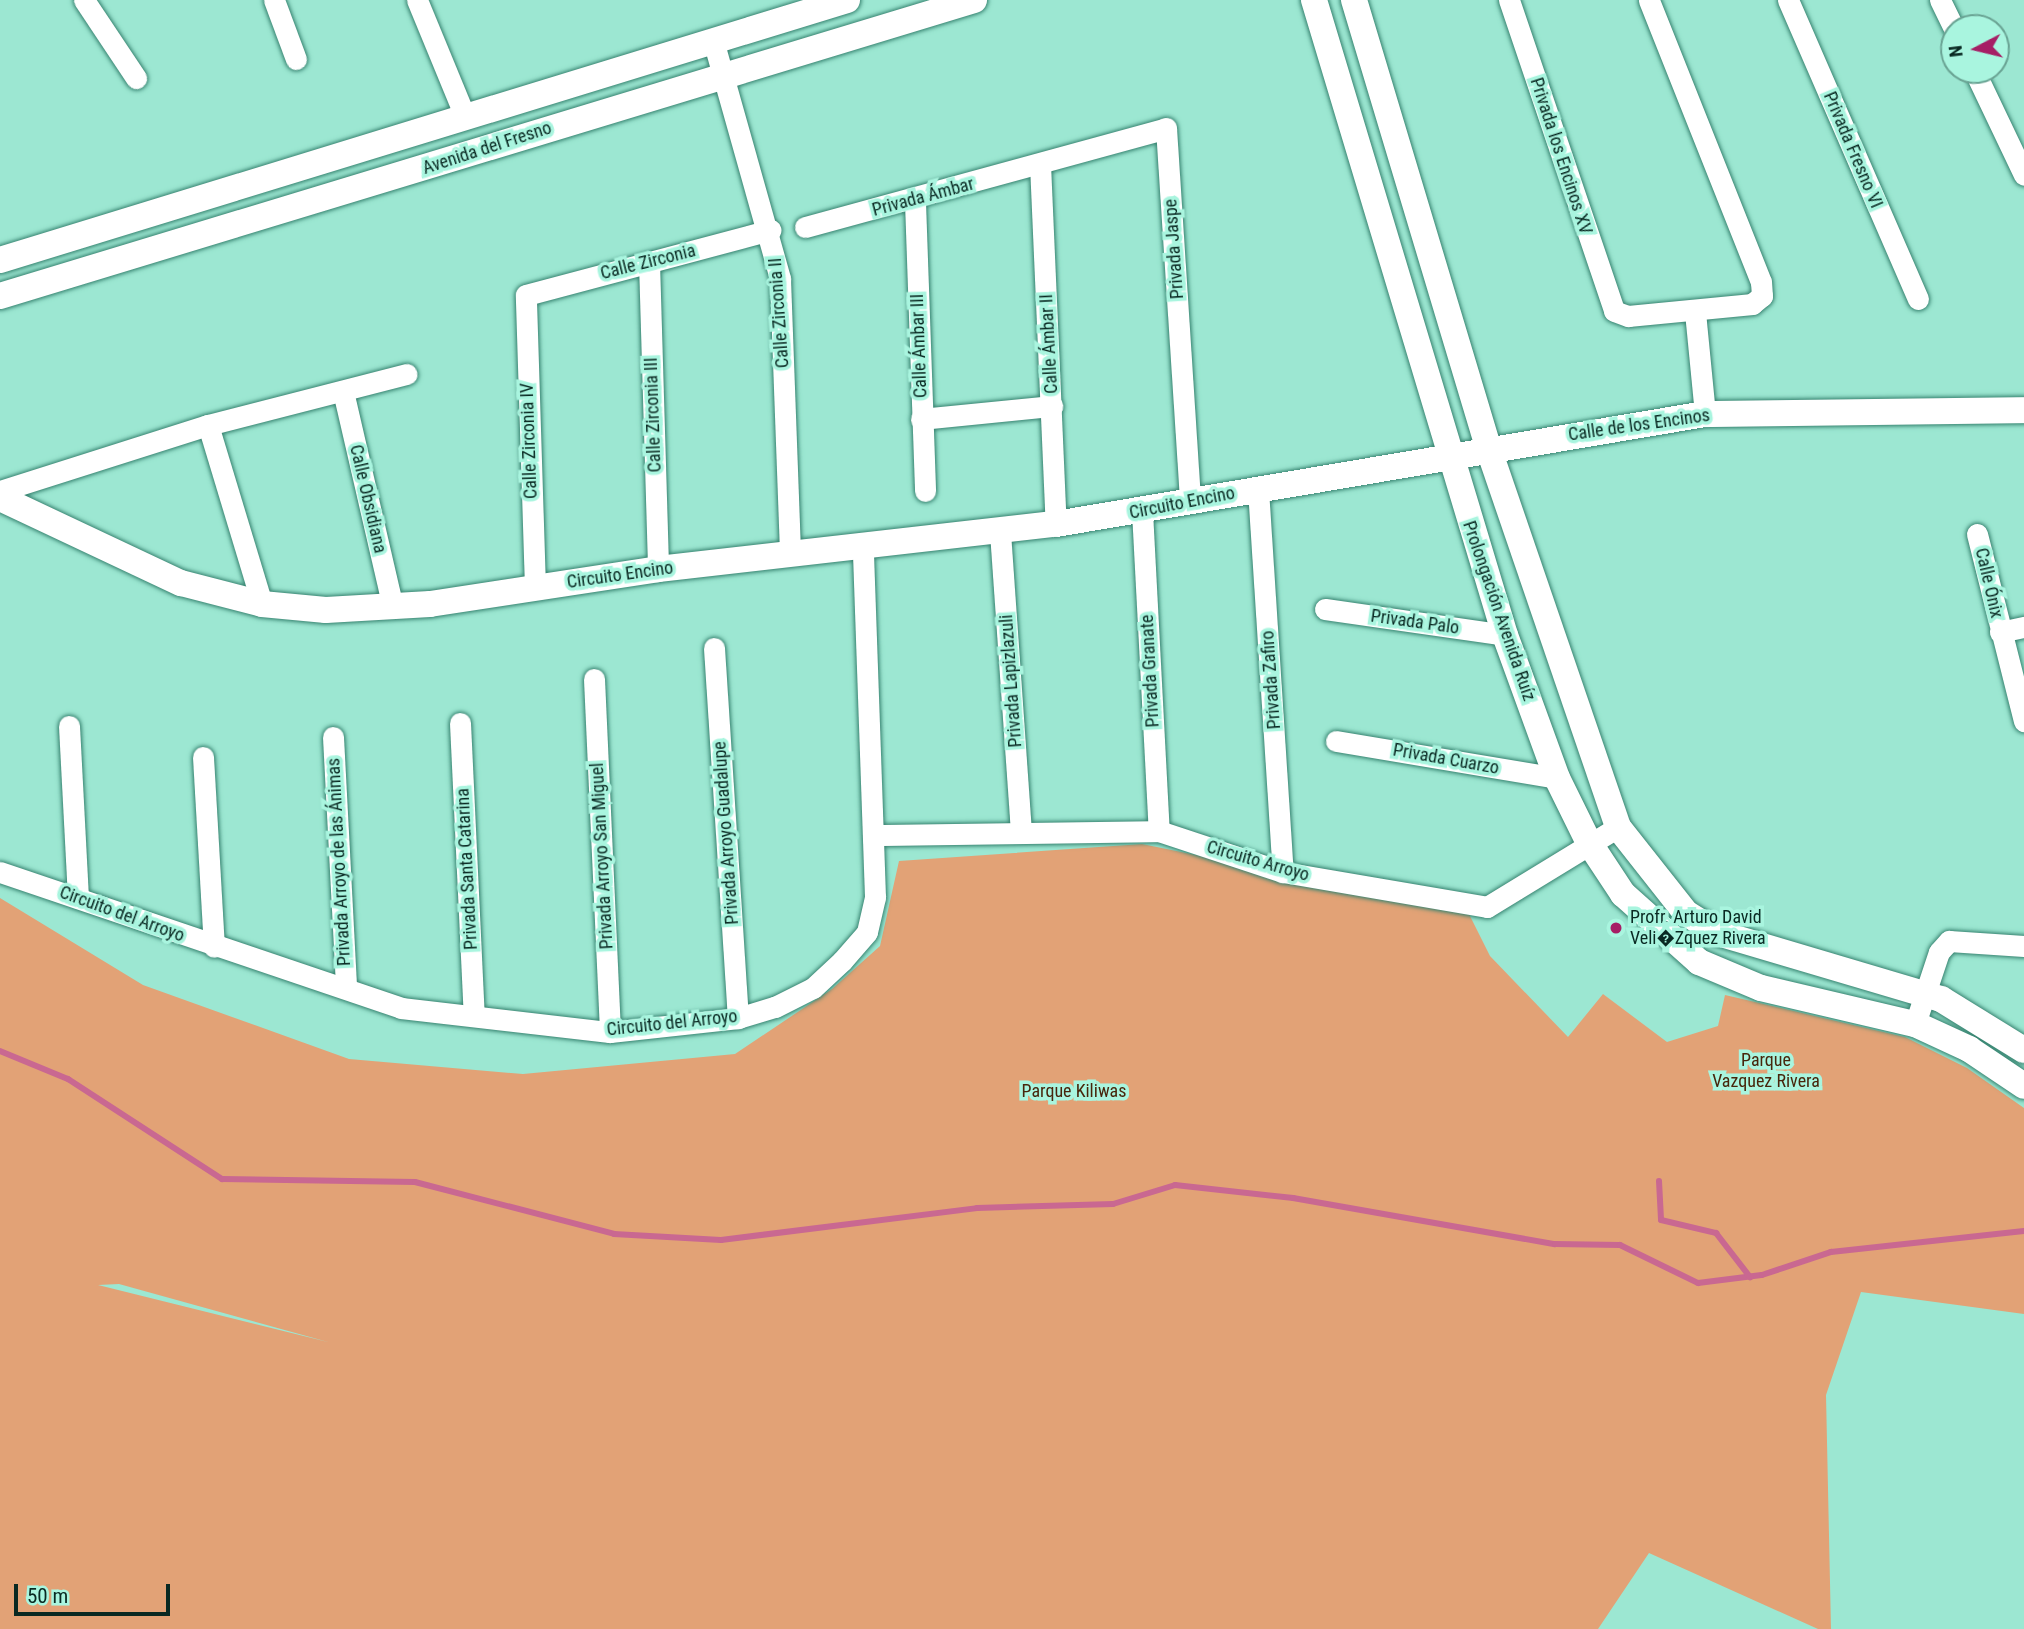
<!DOCTYPE html>
<html>
<head>
<meta charset="utf-8">
<style>
  body { margin:0 }
  #map { position:relative; width:2024px; height:1629px; overflow:hidden; background:#9ce7d2; font-family:"Roboto Condensed",sans-serif }
  div>[style] { position:absolute }
  .green>* { inset:0; background:#e2a276 }
  .stream>* { height:6px; margin:-3px; padding:0 3px; transform-origin:3px; border-radius:3px; background:#c96891 }
  .roads { filter:drop-shadow(0 0 2px #378370) drop-shadow(0 0 2px #378370) }
  .minor>* { height:21px; margin:-10.5px; padding:0 10.5px; transform-origin:10.5px; border-radius:10.5px; background:#fff }
  .tertiary>* { height:26px; margin:-13px; padding:0 13px; transform-origin:13px; border-radius:13px; background:#fff }
  .dots>* { width:19px; height:19px; translate:-50% -50%; box-sizing:border-box; border:4px solid #a9f5df; border-radius:50% }
  span { translate:-50% -50%; white-space:nowrap; text-align:center; line-height:1.15; -webkit-text-stroke:7px #a9f5df; paint-order:stroke }
  .street-label { font-size:18px; color:#092922 }
  .poi-label { font-size:18px; color:#092922 }
  .left { translate:0 -50%; text-align:left }
  .park-label { font-size:18px; color:#47250b }
  .north { position:absolute; left:1940px; top:14px; width:70px; height:70px; box-sizing:border-box; background:#a9f5df; border:2px solid #69a393; border-radius:50%; rotate:263deg; font-size:19px; font-weight:700; line-height:28px; text-align:center; color:#092922 }
  .north::after { content:''; display:block; margin:auto; width:24px; height:32px; background:#a61e65; clip-path:polygon(50% 0,100% 100%,50% 72%,0 100%) }
  .scale { position:absolute; left:14px; top:1584px; width:156px; height:32px; box-sizing:border-box; border:4px solid #092922; border-top:0; padding-left:9px; font-size:21px; line-height:24px; white-space:nowrap; color:#092922; -webkit-text-stroke:5px #a9f5df; paint-order:stroke }
</style>
</head>
<body>
<div id="map">
  <div class="green">
    <div style="clip-path:polygon(evenodd,1142px 844px,1467px 910px,1490px 956px,1568px 1037px,1603px 994px,1667px 1042px,1718px 1026px,1725px 995px,1905px 1037px,1967px 1068px,2024px 1108px,2024px 1314px,1861px 1292px,1826px 1395px,1831px 1629px,1818px 1629px,1649px 1553px,1598px 1629px,0 1629px,0 898px,143px 985px,349px 1059px,523px 1074px,735px 1054px,832px 989px,880px 946px,899px 861px,1142px 844px,119px 1284px,328px 1342px,98px 1285px,119px 1284px)"></div>
  </div>
  <div class="stream">
    <div style="left:0;top:1051px;width:74px;rotate:22.4deg"></div>
    <div style="left:68px;top:1079px;width:184px;rotate:33deg"></div>
    <div style="left:222px;top:1179px;width:193px;rotate:0.9deg"></div>
    <div style="left:415px;top:1182px;width:206px;rotate:14.6deg"></div>
    <div style="left:614px;top:1234px;width:107px;rotate:3.2deg"></div>
    <div style="left:721px;top:1240px;width:258px;rotate:-7.1deg"></div>
    <div style="left:977px;top:1208px;width:136px;rotate:-1.7deg"></div>
    <div style="left:1113px;top:1204px;width:65px;rotate:-17deg"></div>
    <div style="left:1175px;top:1185px;width:119px;rotate:6.3deg"></div>
    <div style="left:1293px;top:1198px;width:266px;rotate:10deg"></div>
    <div style="left:1555px;top:1244px;width:65px;rotate:0.9deg"></div>
    <div style="left:1620px;top:1245px;width:87px;rotate:26deg"></div>
    <div style="left:1698px;top:1283px;width:64px;rotate:-7.1deg"></div>
    <div style="left:1762px;top:1275px;width:73px;rotate:-18.4deg"></div>
    <div style="left:1831px;top:1252px;width:194px;rotate:-6.2deg"></div>
    <div style="left:1659px;top:1181px;width:39px;rotate:87deg"></div>
    <div style="left:1661px;top:1220px;width:57px;rotate:13.3deg"></div>
    <div style="left:1716px;top:1233px;width:56px;rotate:52.3deg"></div>
  </div>
  <div class="roads">
    <div class="minor">
      <div style="left:84px;top:0;width:94px;rotate:56.3deg"></div>
      <div style="left:274px;top:0;width:63px;rotate:69.6deg"></div>
      <div style="left:417px;top:0;width:123px;rotate:67.6deg"></div>
      <div style="left:1509px;top:0;width:328px;rotate:71.3deg"></div>
      <div style="left:1614px;top:311px;width:15px;rotate:20deg"></div>
      <div style="left:1628px;top:316px;width:125px;rotate:-5.5deg"></div>
      <div style="left:1752px;top:304px;width:13px;rotate:-39deg"></div>
      <div style="left:1762px;top:296px;width:14px;rotate:-94deg"></div>
      <div style="left:1761px;top:282px;width:303px;rotate:-111.7deg"></div>
      <div style="left:1788px;top:0;width:326px;rotate:66.5deg"></div>
      <div style="left:1940px;top:0;width:32px;rotate:64deg"></div>
      <div style="left:713px;top:40px;width:248px;rotate:74.3deg"></div>
      <div style="left:780px;top:279px;width:274px;rotate:87.9deg"></div>
      <div style="left:1974px;top:70px;width:116px;rotate:64.5deg"></div>
      <div style="left:1040px;top:164px;width:360px;rotate:87.5deg"></div>
      <div style="left:915px;top:202px;width:289px;rotate:88deg"></div>
      <div style="left:805px;top:227px;width:374px;rotate:-15.3deg"></div>
      <div style="left:1166px;top:128px;width:374px;rotate:86.3deg"></div>
      <div style="left:649px;top:262px;width:307px;rotate:88.3deg"></div>
      <div style="left:1695px;top:312px;width:102px;rotate:84.4deg"></div>
      <div style="left:343px;top:391px;width:222px;rotate:77deg"></div>
      <div style="left:921px;top:419px;width:132px;rotate:-5.7deg"></div>
      <div style="left:208px;top:425px;width:187px;rotate:73.2deg"></div>
      <div style="left:1258px;top:489px;width:384px;rotate:86.3deg"></div>
      <div style="left:0;top:491px;width:218px;rotate:-17.6deg"></div>
      <div style="left:208px;top:425px;width:205px;rotate:-14.4deg"></div>
      <div style="left:1142px;top:511px;width:320px;rotate:87deg"></div>
      <div style="left:1000px;top:532px;width:300px;rotate:86deg"></div>
      <div style="left:1977px;top:534px;width:193px;rotate:75.9deg"></div>
      <div style="left:535px;top:588px;width:293px;rotate:-91.8deg"></div>
      <div style="left:526px;top:295px;width:253px;rotate:-14.9deg"></div>
      <div style="left:1325px;top:609px;width:182px;rotate:8.2deg"></div>
      <div style="left:2000px;top:632px;width:25px;rotate:-12deg"></div>
      <div style="left:714px;top:648px;width:371px;rotate:86.3deg"></div>
      <div style="left:594px;top:679px;width:353px;rotate:87.4deg"></div>
      <div style="left:460px;top:723px;width:292px;rotate:87.3deg"></div>
      <div style="left:69px;top:726px;width:172px;rotate:87deg"></div>
      <div style="left:333px;top:737px;width:250px;rotate:87deg"></div>
      <div style="left:1336px;top:741px;width:224px;rotate:9.5deg"></div>
      <div style="left:203px;top:757px;width:190px;rotate:86.7deg"></div>
      <div style="left:875px;top:835px;width:284px;rotate:-0.8deg"></div>
      <div style="left:1159px;top:831px;width:131px;rotate:18.3deg"></div>
      <div style="left:1283px;top:872px;width:207px;rotate:9.7deg"></div>
      <div style="left:1487px;top:907px;width:153px;rotate:-31.4deg"></div>
      <div style="left:0;top:872px;width:423px;rotate:18.7deg"></div>
      <div style="left:401px;top:1008px;width:210px;rotate:6.6deg"></div>
      <div style="left:610px;top:1032px;width:129px;rotate:-6.2deg"></div>
      <div style="left:738px;top:1018px;width:39px;rotate:-17deg"></div>
      <div style="left:775px;top:1007px;width:42px;rotate:-26.6deg"></div>
      <div style="left:813px;top:988px;width:40px;rotate:-43deg"></div>
      <div style="left:842px;top:961px;width:38px;rotate:-49deg"></div>
      <div style="left:867px;top:932px;width:36px;rotate:-77deg"></div>
      <div style="left:875px;top:897px;width:351px;rotate:-92deg"></div>
      <div style="left:1915px;top:1024px;width:76px;rotate:-71.6deg"></div>
      <div style="left:1939px;top:952px;width:15px;rotate:-48deg"></div>
      <div style="left:1949px;top:941px;width:75px;rotate:3.8deg"></div>
    </div>
    <div class="tertiary">
      <div style="left:1314px;top:0;width:663px;rotate:73.26deg"></div>
      <div style="left:1505px;top:635px;width:152px;rotate:70deg"></div>
      <div style="left:1557px;top:778px;width:70px;rotate:63.8deg"></div>
      <div style="left:1588px;top:841px;width:64px;rotate:56.6deg"></div>
      <div style="left:1623px;top:894px;width:102px;rotate:41.8deg"></div>
      <div style="left:1699px;top:962px;width:67px;rotate:22.8deg"></div>
      <div style="left:1761px;top:988px;width:158px;rotate:13.2deg"></div>
      <div style="left:1915px;top:1024px;width:60px;rotate:24.8deg"></div>
      <div style="left:1969px;top:1049px;width:66px;rotate:33.9deg"></div>
      <div style="left:1354px;top:0;width:467px;rotate:73.3deg"></div>
      <div style="left:1488px;top:447px;width:402px;rotate:71.1deg"></div>
      <div style="left:1618px;top:827px;width:110px;rotate:51.7deg"></div>
      <div style="left:1686px;top:913px;width:38px;rotate:32deg"></div>
      <div style="left:1718px;top:933px;width:233px;rotate:16.5deg"></div>
      <div style="left:1941px;top:999px;width:97px;rotate:31.6deg"></div>
      <div style="left:0;top:260px;width:886px;rotate:-17.06deg"></div>
      <div style="left:0;top:296px;width:1018px;rotate:-16.9deg"></div>
      <div style="left:0;top:498px;width:200px;rotate:25.2deg"></div>
      <div style="left:181px;top:583px;width:84px;rotate:14.5deg"></div>
      <div style="left:262px;top:604px;width:64px;rotate:5.4deg"></div>
      <div style="left:326px;top:610px;width:104px;rotate:-3.3deg"></div>
      <div style="left:430px;top:604px;width:231px;rotate:-8.7deg"></div>
      <div style="left:658px;top:569px;width:401px;rotate:-6.5deg"></div>
      <div style="left:1056px;top:524px;width:658px;rotate:-9.62deg"></div>
      <div style="left:1705px;top:414px;width:319px;rotate:-0.7deg"></div>
    </div>
  </div>
  <div class="dots">
    <div style="left:1616px;top:928px;background:#a61e65"></div>
  </div>
  <div class="street-label">
    <span style="left:487px;top:148px;rotate:-18deg">Avenida del Fresno</span>
    <span style="left:1853px;top:150px;rotate:67deg">Privada Fresno VI</span>
    <span style="left:1561px;top:156px;rotate:72deg">Privada los Encinos XV</span>
    <span style="left:923px;top:197px;rotate:-15deg">Privada Ámbar</span>
    <span style="left:1174px;top:249px;rotate:-94deg">Privada Jaspe</span>
    <span style="left:648px;top:262px;rotate:-14deg">Calle Zirconia</span>
    <span style="left:779px;top:313px;rotate:-94deg">Calle Zirconia II</span>
    <span style="left:1049px;top:344px;rotate:-93deg">Calle Ámbar II</span>
    <span style="left:919px;top:346px;rotate:-92deg">Calle Ámbar III</span>
    <span style="left:653px;top:415px;rotate:-92deg">Calle Zirconia III</span>
    <span style="left:1639px;top:425px;rotate:-8deg">Calle de los Encinos</span>
    <span style="left:529px;top:441px;rotate:-92deg">Calle Zirconia IV</span>
    <span style="left:368px;top:499px;rotate:77deg">Calle Obsidiana</span>
    <span style="left:1182px;top:503px;rotate:-11deg">Circuito Encino</span>
    <span style="left:620px;top:575px;rotate:-8deg">Circuito Encino</span>
    <span style="left:1989px;top:583px;rotate:77deg">Calle Ónix</span>
    <span style="left:1499px;top:611px;rotate:71deg">Prolongación Avenida Ruíz</span>
    <span style="left:1415px;top:622px;rotate:8deg">Privada Palo</span>
    <span style="left:1150px;top:671px;rotate:-93deg">Privada Granate</span>
    <span style="left:1271px;top:680px;rotate:-94deg">Privada Zafiro</span>
    <span style="left:1011px;top:681px;rotate:-94deg">Privada Lapizlazuli</span>
    <span style="left:1446px;top:759px;rotate:10deg">Privada Cuarzo</span>
    <span style="left:726px;top:833px;rotate:-94deg">Privada Arroyo Guadalupe</span>
    <span style="left:602px;top:856px;rotate:-93deg">Privada Arroyo San Miguel</span>
    <span style="left:1258px;top:861px;rotate:16deg">Circuito Arroyo</span>
    <span style="left:339px;top:862px;rotate:-93deg">Privada Arroyo de las Ánimas</span>
    <span style="left:467px;top:869px;rotate:-93deg">Privada Santa Catarina</span>
    <span style="left:122px;top:914px;rotate:20deg">Circuito del Arroyo</span>
    <span style="left:672px;top:1023px;rotate:-6deg">Circuito del Arroyo</span>
  </div>
  <div class="poi-label">
    <span class="left" style="left:1630px;top:928px">Profr. Arturo David<br>Veli�Zquez Rivera</span>
  </div>
  <div class="park-label">
    <span style="left:1766px;top:1071px">Parque<br>Vazquez Rivera</span>
    <span style="left:1074px;top:1091px">Parque Kiliwas</span>
  </div>
  <div class="north">N</div>
  <div class="scale">50 m</div>
</div>
</body>
</html>
